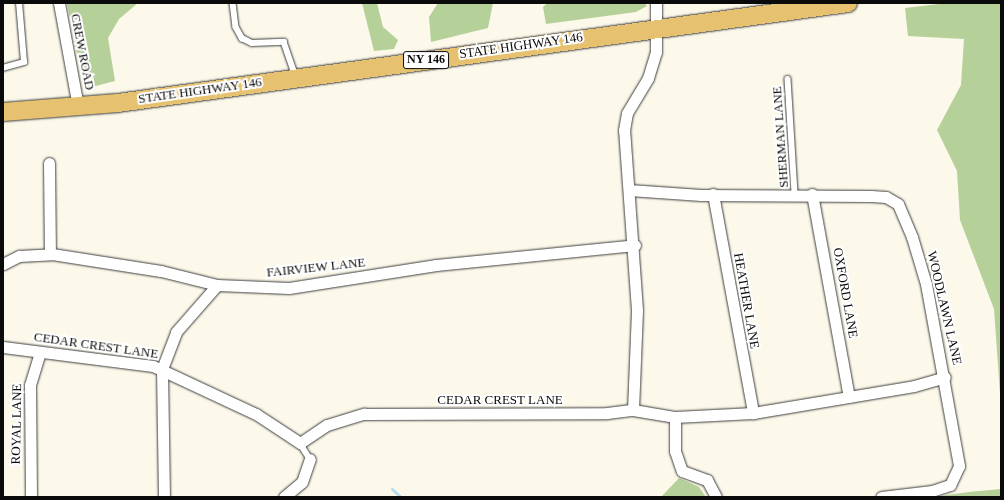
<!DOCTYPE html>
<html>
<head>
<meta charset="utf-8">
<style>
  body { margin:0 }
  #map { position:relative; width:1004px; height:500px; overflow:hidden; background:#fcf8ea; font-family:Georgia,serif }
  div>[style] { position:absolute }
  .forest>* { inset:0; background:#b6d09a }
  .stream>* { height:3px; margin:-1.5px; padding:0 1.5px; transform-origin:1.5px; border-radius:1.5px; background:#b5dbed }
  .roads { filter:drop-shadow(0 0 1px #3d3d3d) drop-shadow(0 0 1px #3d3d3d) }
  .lane>* { height:5.5px; margin:-2.75px; padding:0 2.75px; transform-origin:2.75px; border-radius:2.75px; background:#fff }
  .street>* { height:11px; margin:-5.5px; padding:0 5.5px; transform-origin:5.5px; border-radius:5.5px; background:#fff }
  .primary>* { height:18px; margin:-9px; padding:0 9px; transform-origin:9px; border-radius:9px; background:#e6c270 }
  span { translate:-50% -50%; white-space:nowrap; text-align:center; line-height:1.15; -webkit-text-stroke:4px #fff; paint-order:stroke }
  .shield-label span { padding:1px 3px; background:#fff; border:1px solid; border-radius:3px; -webkit-text-stroke-width:0 }
  .shield-label { font-size:12px; color:#0a0a0a; font-weight:700 }
  .street-label { font-size:13px; color:#0a0a0a }
  .frame { position:absolute; inset:0; border:4px solid #0a0a0a; pointer-events:none }
</style>
</head>
<body>
<div id="map">
  <div class="forest">
    <div style="clip-path:polygon(67px 3px,138px 3px,119px 19px,108px 38px,115px 81px,84px 89px)"></div>
    <div style="clip-path:polygon(362px 3px,377px 3px,383px 27px,398px 40px,394px 49px,374px 51px)"></div>
    <div style="clip-path:polygon(438px 3px,493px 3px,488px 28px,431px 42px,429px 17px)"></div>
    <div style="clip-path:polygon(547px 3px,645px 3px,647px 6px,636px 12px,546px 24px,543px 7px)"></div>
    <div style="clip-path:polygon(947px 3px,1001px 3px,1001px 408px,994px 309px,960px 220px,957px 171px,937px 130px,961px 85px,964px 39px,908px 36px,905px 8px)"></div>
    <div style="clip-path:polygon(679px 478px,699px 487px,706px 497px,661px 497px)"></div>
    <div style="clip-path:polygon(1001px 489px,1001px 497px,933px 497px,969px 492px)"></div>
  </div>
  <div class="stream">
    <div style="left:392px;top:489px;width:12px;rotate:42deg"></div>
  </div>
  <div class="roads">
    <div class="lane">
      <div style="left:233px;top:3px;width:24px;rotate:83deg"></div>
      <div style="left:236px;top:27px;width:13px;rotate:61deg"></div>
      <div style="left:242px;top:38px;width:11px;rotate:27deg"></div>
      <div style="left:252px;top:43px;width:32px;rotate:-2deg"></div>
      <div style="left:284px;top:42px;width:37px;rotate:71deg"></div>
      <div style="left:3px;top:68px;width:22px;rotate:-16deg"></div>
      <div style="left:24px;top:62px;width:59px;rotate:-94.8deg"></div>
      <div style="left:788px;top:79px;width:115px;rotate:86.5deg"></div>
      <div style="left:300px;top:443px;width:19px;rotate:58deg"></div>
    </div>
    <div class="street">
      <div style="left:59px;top:3px;width:106px;rotate:79.6deg"></div>
      <div style="left:49px;top:163px;width:91px;rotate:89.4deg"></div>
      <div style="left:629px;top:190px;width:72px;rotate:4deg"></div>
      <div style="left:701px;top:195px;width:170px;rotate:0.3deg"></div>
      <div style="left:871px;top:196px;width:15px;rotate:4deg"></div>
      <div style="left:886px;top:197px;width:14px;rotate:30deg"></div>
      <div style="left:898px;top:204px;width:36px;rotate:67deg"></div>
      <div style="left:912px;top:237px;width:49px;rotate:73.4deg"></div>
      <div style="left:926px;top:284px;width:185px;rotate:79.7deg"></div>
      <div style="left:959px;top:466px;width:21px;rotate:115deg"></div>
      <div style="left:950px;top:485px;width:19px;rotate:162deg"></div>
      <div style="left:932px;top:491px;width:51px;rotate:173.3deg"></div>
      <div style="left:713px;top:194px;width:223px;rotate:79.6deg"></div>
      <div style="left:812px;top:194px;width:206px;rotate:79.7deg"></div>
      <div style="left:3px;top:264px;width:18px;rotate:-27deg"></div>
      <div style="left:19px;top:256px;width:33px;rotate:-3deg"></div>
      <div style="left:52px;top:254px;width:110px;rotate:8.9deg"></div>
      <div style="left:161px;top:271px;width:58px;rotate:14deg"></div>
      <div style="left:217px;top:285px;width:72px;rotate:2.4deg"></div>
      <div style="left:289px;top:288px;width:149px;rotate:-8.9deg"></div>
      <div style="left:436px;top:265px;width:200px;rotate:-5.7deg"></div>
      <div style="left:3px;top:347px;width:151px;rotate:7.2deg"></div>
      <div style="left:153px;top:366px;width:114px;rotate:25deg"></div>
      <div style="left:256px;top:414px;width:53px;rotate:33.4deg"></div>
      <div style="left:300px;top:443px;width:32px;rotate:-34deg"></div>
      <div style="left:327px;top:425px;width:39px;rotate:-17deg"></div>
      <div style="left:364px;top:414px;width:243px;rotate:-0.2deg"></div>
      <div style="left:607px;top:413px;width:26px;rotate:-7deg"></div>
      <div style="left:633px;top:410px;width:100px;rotate:-87.7deg"></div>
      <div style="left:637px;top:310px;width:180px;rotate:-94.1deg"></div>
      <div style="left:624px;top:130px;width:17px;rotate:-80deg"></div>
      <div style="left:627px;top:113px;width:41px;rotate:-59deg"></div>
      <div style="left:648px;top:78px;width:27px;rotate:-73deg"></div>
      <div style="left:656px;top:52px;width:49px;rotate:-90deg"></div>
      <div style="left:633px;top:410px;width:43px;rotate:9.5deg"></div>
      <div style="left:675px;top:417px;width:78px;rotate:-2.9deg"></div>
      <div style="left:753px;top:413px;width:163px;rotate:-9.5deg"></div>
      <div style="left:914px;top:386px;width:32px;rotate:-16deg"></div>
      <div style="left:675px;top:417px;width:34px;rotate:90deg"></div>
      <div style="left:675px;top:451px;width:21px;rotate:71deg"></div>
      <div style="left:682px;top:471px;width:27px;rotate:20deg"></div>
      <div style="left:707px;top:480px;width:19px;rotate:62deg"></div>
      <div style="left:31px;top:497px;width:112px;rotate:-90.5deg"></div>
      <div style="left:30px;top:385px;width:34px;rotate:-73deg"></div>
      <div style="left:164px;top:497px;width:128px;rotate:-90.9deg"></div>
      <div style="left:162px;top:369px;width:40px;rotate:-69deg"></div>
      <div style="left:176px;top:332px;width:62px;rotate:-48.9deg"></div>
      <div style="left:284px;top:497px;width:23px;rotate:-40deg"></div>
      <div style="left:302px;top:482px;width:24px;rotate:-71deg"></div>
    </div>
    <div class="primary">
      <div style="left:3px;top:112px;width:115px;rotate:-4.5deg"></div>
      <div style="left:118px;top:103px;width:737px;rotate:-7.8deg"></div>
    </div>
  </div>
  <div class="shield-label">
    <span style="left:426px;top:60px">NY 146</span>
  </div>
  <div class="street-label">
    <span style="left:521px;top:46px;rotate:-8deg">STATE HIGHWAY 146</span>
    <span style="left:82px;top:52px;rotate:79deg">CREW ROAD</span>
    <span style="left:200px;top:91px;rotate:-8deg">STATE HIGHWAY 146</span>
    <span style="left:781px;top:137px;rotate:-94deg">SHERMAN LANE</span>
    <span style="left:316px;top:268px;rotate:-6deg">FAIRVIEW LANE</span>
    <span style="left:845px;top:293px;rotate:80deg">OXFORD LANE</span>
    <span style="left:746px;top:301px;rotate:80deg">HEATHER LANE</span>
    <span style="left:944px;top:308px;rotate:77deg">WOODLAWN LANE</span>
    <span style="left:96px;top:346px;rotate:8deg">CEDAR CREST LANE</span>
    <span style="left:500px;top:400px">CEDAR CREST LANE</span>
    <span style="left:17px;top:424px;rotate:-89deg">ROYAL LANE</span>
  </div>
  <div class="frame"></div>
</div>
</body>
</html>
